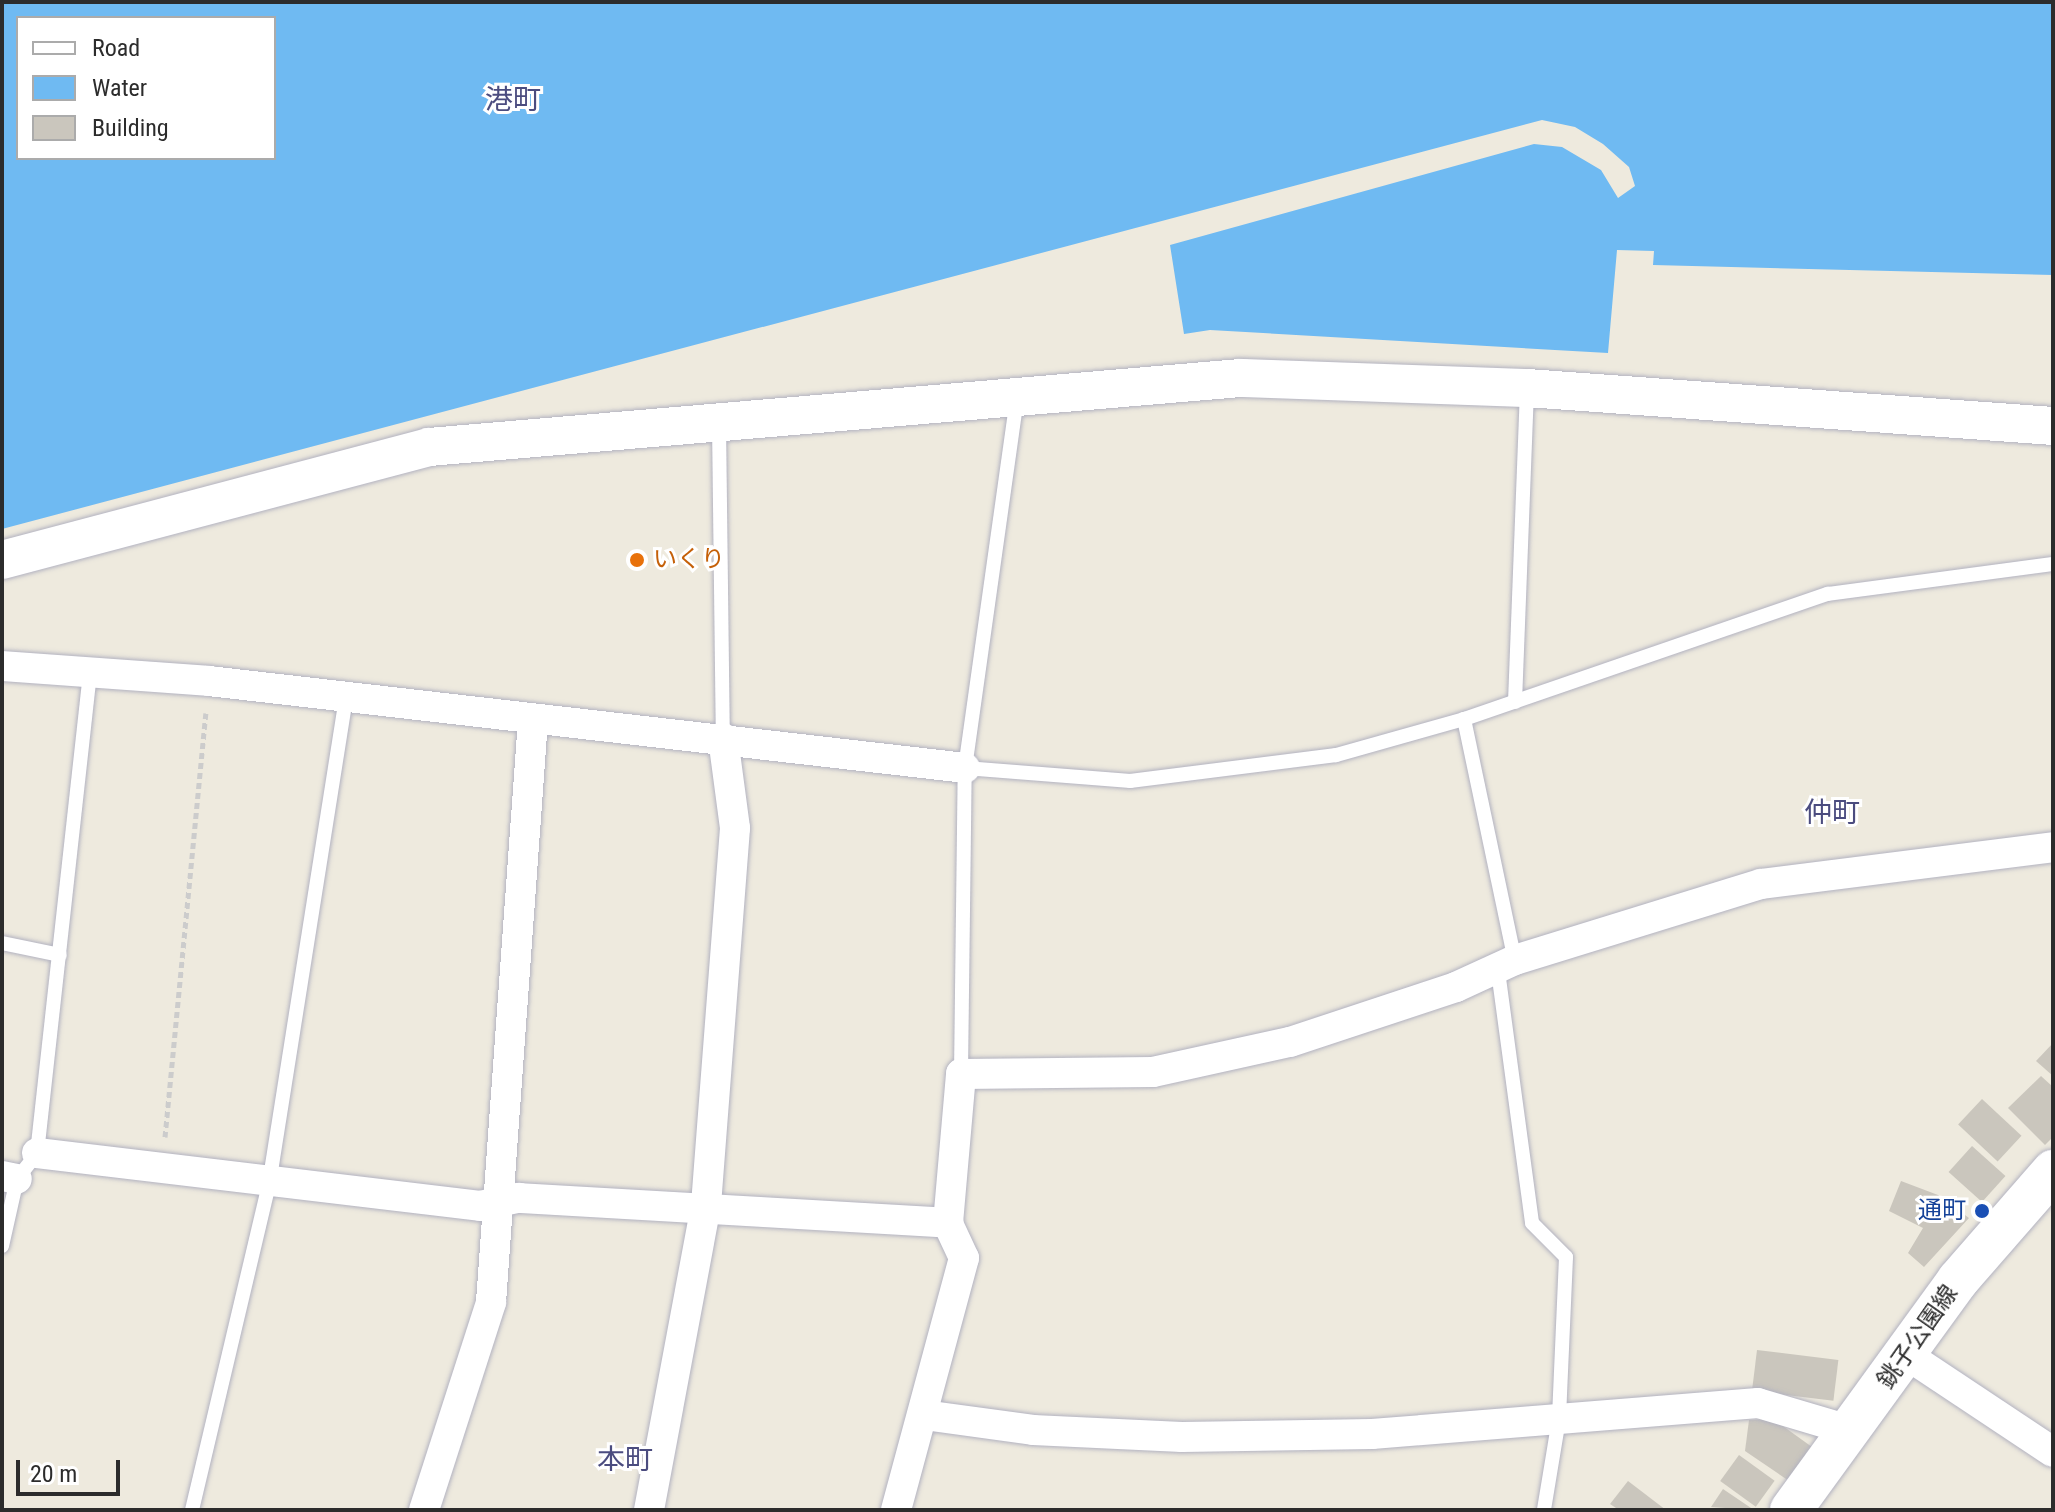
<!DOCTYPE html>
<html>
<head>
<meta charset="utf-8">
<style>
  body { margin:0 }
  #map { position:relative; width:2055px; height:1512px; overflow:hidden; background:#eeeade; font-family:"Roboto Condensed","Noto Sans JP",sans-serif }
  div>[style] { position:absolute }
  .water>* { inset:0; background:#6fbaf2 }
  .building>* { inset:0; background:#cac6bd; transform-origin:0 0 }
  .path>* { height:5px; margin-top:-2.5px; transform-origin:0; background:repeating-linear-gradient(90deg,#ccc 0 6px,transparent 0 10px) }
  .roads { filter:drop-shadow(0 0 2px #b2b2c0) drop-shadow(0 0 2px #b2b2c0) }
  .service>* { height:14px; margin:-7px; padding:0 7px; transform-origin:7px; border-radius:7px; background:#fff }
  .minor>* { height:30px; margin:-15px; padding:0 15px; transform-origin:15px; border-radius:15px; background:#fff }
  .tertiary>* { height:38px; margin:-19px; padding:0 19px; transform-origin:19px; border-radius:19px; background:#fff }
  .secondary>* { height:42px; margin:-21px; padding:0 21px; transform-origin:21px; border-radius:21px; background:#fff }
  .dots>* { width:22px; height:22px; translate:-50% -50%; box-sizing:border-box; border:4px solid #fff; border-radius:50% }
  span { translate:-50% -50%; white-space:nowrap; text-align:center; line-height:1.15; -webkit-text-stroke:6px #fff; paint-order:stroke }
  .food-label { font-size:24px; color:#c56008 }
  .left { translate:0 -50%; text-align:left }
  .transit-label { font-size:24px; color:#164399 }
  .right { translate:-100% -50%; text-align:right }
  .street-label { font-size:24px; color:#2c2c2c }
  .quarter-label { font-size:28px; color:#4b4c7f }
  .frame { position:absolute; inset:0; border:4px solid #2c2c2c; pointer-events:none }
  .legend { position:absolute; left:16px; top:16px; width:260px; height:144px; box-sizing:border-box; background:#fff; border:2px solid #ababab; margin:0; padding:10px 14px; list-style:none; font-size:24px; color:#2c2c2c }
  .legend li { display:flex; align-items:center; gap:16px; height:40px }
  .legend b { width:40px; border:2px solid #ababab }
  .scale { position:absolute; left:16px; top:1460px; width:104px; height:36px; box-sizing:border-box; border:4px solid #2c2c2c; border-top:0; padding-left:10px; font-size:24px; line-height:28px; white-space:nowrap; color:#2c2c2c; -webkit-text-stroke:6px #fff; paint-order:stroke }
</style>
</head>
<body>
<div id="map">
  <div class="water">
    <div style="clip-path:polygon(evenodd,2px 2px,2053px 2px,2053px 275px,1653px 265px,1654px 251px,1617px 250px,1608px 353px,1210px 330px,1184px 334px,1170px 245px,1534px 144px,1562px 147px,1601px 170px,1618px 198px,1635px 186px,1629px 167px,1603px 144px,1575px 127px,1542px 120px,2px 529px,2px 2px,18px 18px,274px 18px,274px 158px,18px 158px,18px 18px)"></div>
  </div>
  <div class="building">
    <div style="clip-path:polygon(2053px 1043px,2053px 1076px,2036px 1061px)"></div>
    <div style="clip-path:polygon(2041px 1076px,2053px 1087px,2053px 1137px,2045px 1145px,2008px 1108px)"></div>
    <div style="left:1982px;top:1099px;width:54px;height:35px;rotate:43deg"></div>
    <div style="left:1972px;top:1146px;width:45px;height:35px;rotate:42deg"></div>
    <div style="clip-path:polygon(1901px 1181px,1938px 1195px,1969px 1218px,1924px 1267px,1908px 1253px,1923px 1228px,1889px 1211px)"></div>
    <div style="left:1757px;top:1350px;width:82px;height:41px;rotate:7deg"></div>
    <div style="clip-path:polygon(1773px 1419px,1812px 1447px,1789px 1481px,1745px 1451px,1749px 1420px)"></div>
    <div style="left:1739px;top:1455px;width:44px;height:32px;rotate:36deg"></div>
    <div style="clip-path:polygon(1628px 1481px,1666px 1510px,1619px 1510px,1610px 1504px)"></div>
    <div style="clip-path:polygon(1723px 1489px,1754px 1510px,1711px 1507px)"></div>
  </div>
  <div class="path">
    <div style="left:165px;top:1137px;width:426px;rotate:-84.5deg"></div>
  </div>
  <div class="roads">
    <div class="service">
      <div style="left:719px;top:423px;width:315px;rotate:89.3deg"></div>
      <div style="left:1515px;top:702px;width:314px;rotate:-87.8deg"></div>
      <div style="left:1464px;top:719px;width:246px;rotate:78.1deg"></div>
      <div style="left:965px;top:768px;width:166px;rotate:4.5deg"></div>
      <div style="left:1130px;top:781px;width:208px;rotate:-7.2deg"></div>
      <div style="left:1336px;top:755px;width:133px;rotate:-15.7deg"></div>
      <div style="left:1464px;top:719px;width:385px;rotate:-19deg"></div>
      <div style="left:1828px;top:594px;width:227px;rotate:-7.6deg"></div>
      <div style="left:2px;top:943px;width:59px;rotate:11.7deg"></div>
      <div style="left:1498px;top:971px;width:254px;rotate:82.3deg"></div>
      <div style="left:1532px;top:1223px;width:48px;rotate:45deg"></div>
      <div style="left:1566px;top:1257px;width:162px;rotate:92.5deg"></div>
      <div style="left:1559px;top:1419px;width:92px;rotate:99.4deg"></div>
      <div style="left:961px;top:1074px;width:306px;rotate:-89.3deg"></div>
      <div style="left:965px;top:768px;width:374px;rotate:-82deg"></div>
      <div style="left:2px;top:1246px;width:69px;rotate:-77.4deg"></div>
      <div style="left:17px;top:1179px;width:33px;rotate:-52deg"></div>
      <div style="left:37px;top:1153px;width:486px;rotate:-83.7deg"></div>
      <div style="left:192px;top:1510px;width:335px;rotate:-76.7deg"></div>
      <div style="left:269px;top:1184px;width:490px;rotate:-81deg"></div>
    </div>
    <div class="minor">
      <div style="left:2px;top:666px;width:208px;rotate:4.1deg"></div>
      <div style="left:209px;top:681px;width:761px;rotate:6.56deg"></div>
      <div style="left:37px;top:1153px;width:446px;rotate:6.8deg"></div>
      <div style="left:480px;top:1206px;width:40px;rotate:-12deg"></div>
      <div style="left:519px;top:1198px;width:430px;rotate:3.3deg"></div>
      <div style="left:2px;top:1176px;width:15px;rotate:11deg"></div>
      <div style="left:1907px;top:1355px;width:175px;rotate:33.6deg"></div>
      <div style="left:924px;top:1415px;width:110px;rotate:7.8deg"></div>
      <div style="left:1033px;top:1430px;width:149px;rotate:2.7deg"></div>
      <div style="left:1182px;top:1437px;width:190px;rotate:-0.9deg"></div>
      <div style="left:1372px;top:1434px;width:387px;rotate:-4.6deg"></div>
      <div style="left:1758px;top:1403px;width:98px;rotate:16.6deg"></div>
      <div style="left:424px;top:1510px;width:219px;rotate:-72.1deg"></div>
      <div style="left:491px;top:1302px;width:584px;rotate:-85.87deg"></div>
      <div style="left:649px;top:1510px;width:310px;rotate:-79.4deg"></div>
      <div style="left:706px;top:1205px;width:378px;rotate:-85.6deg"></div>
      <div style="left:735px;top:828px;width:91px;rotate:-97.6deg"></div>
      <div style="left:896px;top:1510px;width:261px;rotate:-74.9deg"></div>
      <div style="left:964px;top:1258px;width:38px;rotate:-115deg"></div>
      <div style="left:948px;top:1223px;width:150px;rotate:-85deg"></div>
      <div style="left:961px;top:1074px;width:192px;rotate:-0.6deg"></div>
      <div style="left:1153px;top:1072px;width:140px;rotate:-12.4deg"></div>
      <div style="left:1290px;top:1042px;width:175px;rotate:-18.3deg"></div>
      <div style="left:1456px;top:987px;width:65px;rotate:-24.6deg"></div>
      <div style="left:1515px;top:960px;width:257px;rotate:-17.2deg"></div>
      <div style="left:1761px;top:884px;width:294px;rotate:-7.2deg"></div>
    </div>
    <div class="tertiary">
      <div style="left:2px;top:560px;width:442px;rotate:-14.8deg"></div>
      <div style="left:429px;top:447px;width:815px;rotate:-4.86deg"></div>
      <div style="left:1241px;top:378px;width:286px;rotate:2deg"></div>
      <div style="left:1527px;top:388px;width:527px;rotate:4.13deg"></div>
    </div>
    <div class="secondary">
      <div style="left:1791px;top:1510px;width:284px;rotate:-54deg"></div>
      <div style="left:1958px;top:1280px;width:145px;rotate:-48.9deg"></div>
    </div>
  </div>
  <div class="dots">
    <div style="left:637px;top:560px;background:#e8710a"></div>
    <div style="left:1982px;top:1211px;background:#1a4fb4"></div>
  </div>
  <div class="food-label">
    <span class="left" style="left:653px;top:560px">いくり</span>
  </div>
  <div class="transit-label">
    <span class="right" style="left:1966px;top:1211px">通町</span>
  </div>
  <div class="street-label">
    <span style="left:1918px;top:1337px;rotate:-55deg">銚子公園線</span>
  </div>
  <div class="quarter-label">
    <span style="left:513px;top:100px">港町</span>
    <span style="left:1832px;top:813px">仲町</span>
    <span style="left:625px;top:1460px">本町</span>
  </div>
  <div class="frame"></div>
  <ul class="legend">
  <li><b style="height:10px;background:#fff"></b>Road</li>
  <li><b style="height:22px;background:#6fbaf2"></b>Water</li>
  <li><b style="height:22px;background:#cac6bd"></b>Building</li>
  </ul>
  <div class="scale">20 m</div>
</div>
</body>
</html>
